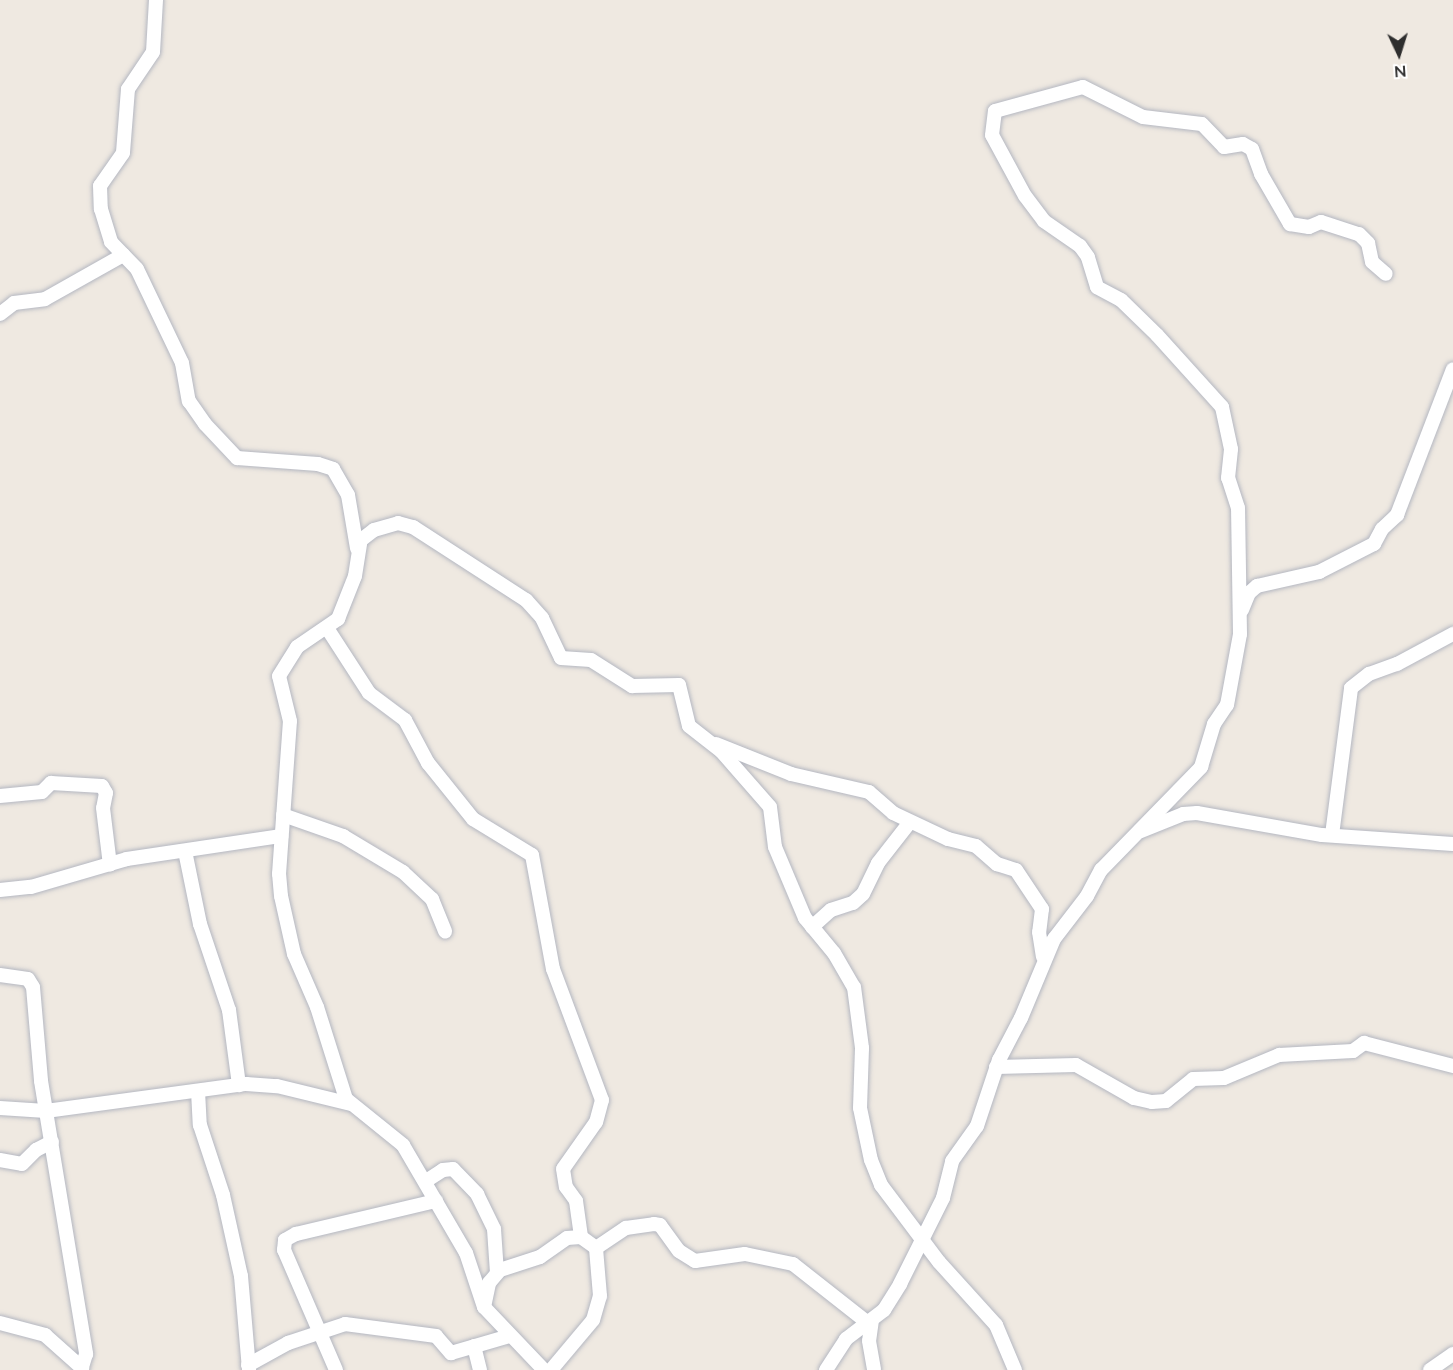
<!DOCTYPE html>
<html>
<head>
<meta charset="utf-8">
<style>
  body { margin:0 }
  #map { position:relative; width:1453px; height:1370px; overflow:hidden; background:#efe9e1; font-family:Lato,sans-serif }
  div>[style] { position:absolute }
  .roads { filter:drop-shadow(0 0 2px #b4b7c1) drop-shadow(0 0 2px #b4b7c1) }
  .street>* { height:14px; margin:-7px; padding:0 7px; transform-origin:7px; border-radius:7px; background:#fff }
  span { translate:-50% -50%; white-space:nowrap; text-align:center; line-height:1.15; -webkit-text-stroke:4.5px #fff; paint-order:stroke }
  .north { position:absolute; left:1369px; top:24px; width:60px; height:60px; -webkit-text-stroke:4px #fff; paint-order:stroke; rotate:176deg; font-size:16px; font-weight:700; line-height:24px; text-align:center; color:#2e2e2e }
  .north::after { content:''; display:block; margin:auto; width:21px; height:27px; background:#2e2e2e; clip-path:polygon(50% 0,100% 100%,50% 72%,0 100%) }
</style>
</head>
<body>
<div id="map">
  <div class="roads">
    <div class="street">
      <div style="left:156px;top:0;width:52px;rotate:93.3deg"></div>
      <div style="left:153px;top:52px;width:45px;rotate:124deg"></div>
      <div style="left:128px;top:89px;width:64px;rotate:94.5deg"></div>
      <div style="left:123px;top:153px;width:40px;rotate:124.9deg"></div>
      <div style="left:100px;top:186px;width:23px;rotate:88deg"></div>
      <div style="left:101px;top:209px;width:34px;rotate:73deg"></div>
      <div style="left:111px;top:242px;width:37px;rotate:46deg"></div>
      <div style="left:137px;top:269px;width:104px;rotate:64.4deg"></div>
      <div style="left:182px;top:363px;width:39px;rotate:80deg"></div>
      <div style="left:189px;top:401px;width:28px;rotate:55deg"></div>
      <div style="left:205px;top:424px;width:47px;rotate:46.7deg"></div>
      <div style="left:237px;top:458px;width:81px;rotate:4.2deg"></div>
      <div style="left:318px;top:464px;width:16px;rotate:18deg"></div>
      <div style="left:333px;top:469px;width:30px;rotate:60deg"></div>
      <div style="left:348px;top:495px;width:54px;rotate:80.4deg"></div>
      <div style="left:0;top:314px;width:18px;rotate:-38deg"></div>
      <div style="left:14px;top:303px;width:31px;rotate:-7deg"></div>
      <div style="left:45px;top:299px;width:90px;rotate:-29.4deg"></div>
      <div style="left:1242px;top:610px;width:18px;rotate:-68deg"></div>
      <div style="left:1249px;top:593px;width:11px;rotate:-41deg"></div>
      <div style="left:1257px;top:586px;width:64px;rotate:-12.7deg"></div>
      <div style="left:1319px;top:572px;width:62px;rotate:-27deg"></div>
      <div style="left:1374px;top:544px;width:17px;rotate:-62deg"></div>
      <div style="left:1382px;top:529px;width:21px;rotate:-43deg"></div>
      <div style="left:1397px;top:515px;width:156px;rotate:-69deg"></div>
      <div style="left:327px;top:628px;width:77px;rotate:57.1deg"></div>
      <div style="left:369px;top:693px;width:45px;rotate:36.9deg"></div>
      <div style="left:405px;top:720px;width:49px;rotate:61.9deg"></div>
      <div style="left:428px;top:763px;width:72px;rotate:51.2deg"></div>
      <div style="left:473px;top:819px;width:69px;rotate:31.4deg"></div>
      <div style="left:532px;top:855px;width:116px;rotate:79.6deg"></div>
      <div style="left:553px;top:969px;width:140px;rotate:69.5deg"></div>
      <div style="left:602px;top:1100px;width:23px;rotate:105deg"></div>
      <div style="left:596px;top:1122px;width:57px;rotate:125.1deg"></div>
      <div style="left:563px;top:1169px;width:18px;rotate:81deg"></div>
      <div style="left:566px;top:1187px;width:17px;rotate:54deg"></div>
      <div style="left:576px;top:1201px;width:36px;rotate:82deg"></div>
      <div style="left:716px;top:744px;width:81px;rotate:21.8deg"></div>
      <div style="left:791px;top:774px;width:80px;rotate:13deg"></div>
      <div style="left:869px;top:792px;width:32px;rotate:41deg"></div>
      <div style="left:893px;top:813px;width:61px;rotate:25.3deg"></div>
      <div style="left:948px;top:839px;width:29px;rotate:14deg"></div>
      <div style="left:976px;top:846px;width:28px;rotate:41deg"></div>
      <div style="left:997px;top:864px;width:20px;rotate:18deg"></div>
      <div style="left:1016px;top:870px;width:47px;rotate:56.3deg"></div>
      <div style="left:1042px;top:909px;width:23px;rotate:97deg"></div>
      <div style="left:1039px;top:932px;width:25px;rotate:81deg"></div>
      <div style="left:0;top:796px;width:42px;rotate:-5.4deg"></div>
      <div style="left:42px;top:792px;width:13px;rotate:-45deg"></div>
      <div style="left:51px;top:783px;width:51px;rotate:3.4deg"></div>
      <div style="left:102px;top:786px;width:8px;rotate:60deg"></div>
      <div style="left:106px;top:793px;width:15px;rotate:101deg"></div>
      <div style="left:103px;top:808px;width:57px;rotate:83deg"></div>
      <div style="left:283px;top:815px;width:64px;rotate:19.3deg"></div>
      <div style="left:343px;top:836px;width:70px;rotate:31deg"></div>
      <div style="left:403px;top:872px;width:40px;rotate:43deg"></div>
      <div style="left:432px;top:899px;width:35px;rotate:68deg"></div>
      <div style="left:1141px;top:831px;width:45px;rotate:-22deg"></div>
      <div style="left:1183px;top:814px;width:14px;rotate:-4deg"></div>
      <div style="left:1197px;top:813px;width:127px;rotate:10deg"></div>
      <div style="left:1322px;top:835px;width:131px;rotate:3.9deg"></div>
      <div style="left:1332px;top:835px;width:148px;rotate:-82.6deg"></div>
      <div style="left:1351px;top:688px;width:23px;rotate:-38deg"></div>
      <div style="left:1369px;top:674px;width:30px;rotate:-20deg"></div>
      <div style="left:1397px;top:664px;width:64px;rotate:-28.2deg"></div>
      <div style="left:185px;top:851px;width:75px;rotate:78.4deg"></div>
      <div style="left:200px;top:924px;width:91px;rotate:71.4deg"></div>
      <div style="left:229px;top:1010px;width:76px;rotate:82.4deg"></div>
      <div style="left:0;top:890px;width:31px;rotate:-6deg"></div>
      <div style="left:31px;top:887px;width:100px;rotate:-16.3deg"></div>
      <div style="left:127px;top:859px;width:156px;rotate:-8.5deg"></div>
      <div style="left:812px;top:927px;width:25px;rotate:-42deg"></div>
      <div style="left:831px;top:910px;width:23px;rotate:-18deg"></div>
      <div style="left:853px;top:903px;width:13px;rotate:-42deg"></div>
      <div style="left:863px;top:894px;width:34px;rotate:-64deg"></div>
      <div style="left:878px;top:863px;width:52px;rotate:-52deg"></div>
      <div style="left:0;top:975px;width:28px;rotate:8deg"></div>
      <div style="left:28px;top:979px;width:9px;rotate:58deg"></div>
      <div style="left:33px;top:987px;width:94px;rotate:85.1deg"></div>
      <div style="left:41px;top:1081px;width:277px;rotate:80.6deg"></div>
      <div style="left:86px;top:1354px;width:17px;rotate:107deg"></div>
      <div style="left:996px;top:1067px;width:80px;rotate:-1.4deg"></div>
      <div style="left:1076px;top:1065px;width:67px;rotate:29.6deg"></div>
      <div style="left:1134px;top:1098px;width:18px;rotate:13deg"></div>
      <div style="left:1152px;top:1102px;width:14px;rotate:-4deg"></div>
      <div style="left:1166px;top:1101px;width:35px;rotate:-39deg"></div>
      <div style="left:1193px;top:1079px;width:31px;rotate:-2deg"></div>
      <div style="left:1224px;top:1078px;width:60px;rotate:-22.7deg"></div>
      <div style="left:1279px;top:1055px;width:74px;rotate:-3.1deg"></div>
      <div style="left:1353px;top:1051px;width:14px;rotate:-36deg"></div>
      <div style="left:1364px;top:1043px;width:92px;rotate:14.5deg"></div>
      <div style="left:198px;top:1091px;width:34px;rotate:87deg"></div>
      <div style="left:200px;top:1125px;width:74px;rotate:71.8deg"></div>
      <div style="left:223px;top:1195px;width:83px;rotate:77.5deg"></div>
      <div style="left:241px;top:1276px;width:94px;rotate:85.1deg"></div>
      <div style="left:0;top:1108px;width:46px;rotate:3.7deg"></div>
      <div style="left:46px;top:1111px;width:202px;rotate:-7.7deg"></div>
      <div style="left:246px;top:1084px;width:31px;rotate:4deg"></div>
      <div style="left:277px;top:1086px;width:76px;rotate:13.7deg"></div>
      <div style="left:0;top:1160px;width:22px;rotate:10deg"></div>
      <div style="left:22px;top:1164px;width:20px;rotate:-45deg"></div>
      <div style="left:36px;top:1150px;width:18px;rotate:-27deg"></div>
      <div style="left:426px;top:1181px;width:20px;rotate:-33deg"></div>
      <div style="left:443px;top:1170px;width:10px;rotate:-6deg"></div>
      <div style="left:453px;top:1169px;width:35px;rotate:46deg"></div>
      <div style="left:477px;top:1194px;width:39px;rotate:64deg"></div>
      <div style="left:494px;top:1229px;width:44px;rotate:86.1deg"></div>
      <div style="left:484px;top:1307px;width:25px;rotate:-78deg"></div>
      <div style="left:489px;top:1283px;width:17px;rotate:-50deg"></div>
      <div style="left:500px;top:1270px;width:42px;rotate:-18deg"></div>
      <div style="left:540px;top:1257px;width:33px;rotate:-35deg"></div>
      <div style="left:567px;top:1238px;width:14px;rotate:-4deg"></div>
      <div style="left:581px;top:1237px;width:19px;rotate:36deg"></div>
      <div style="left:596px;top:1248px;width:36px;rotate:-34deg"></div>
      <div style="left:626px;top:1228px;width:28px;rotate:-8deg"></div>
      <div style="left:654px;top:1224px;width:6px;rotate:9deg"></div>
      <div style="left:660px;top:1225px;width:32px;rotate:54deg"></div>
      <div style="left:679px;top:1251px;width:19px;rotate:32deg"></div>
      <div style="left:695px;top:1261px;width:50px;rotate:-8deg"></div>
      <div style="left:745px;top:1254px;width:49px;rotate:11.8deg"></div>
      <div style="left:793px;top:1264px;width:95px;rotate:38.2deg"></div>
      <div style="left:872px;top:1320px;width:21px;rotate:98deg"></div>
      <div style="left:869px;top:1341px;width:29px;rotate:80deg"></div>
      <div style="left:0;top:1323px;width:47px;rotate:14.9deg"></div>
      <div style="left:45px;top:1335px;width:50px;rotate:41.7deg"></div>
      <div style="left:474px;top:1346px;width:25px;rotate:76deg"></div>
      <div style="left:248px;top:1365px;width:46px;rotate:-28.8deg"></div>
      <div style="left:288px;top:1343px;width:60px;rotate:-18.4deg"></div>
      <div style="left:345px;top:1324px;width:92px;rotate:7.5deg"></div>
      <div style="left:436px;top:1336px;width:23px;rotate:49deg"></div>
      <div style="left:451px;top:1353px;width:60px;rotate:-16.3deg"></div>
      <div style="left:336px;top:1370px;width:131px;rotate:-113.4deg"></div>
      <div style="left:284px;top:1250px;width:10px;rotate:-84deg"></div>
      <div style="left:285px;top:1240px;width:13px;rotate:-29deg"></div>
      <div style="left:296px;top:1234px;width:144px;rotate:-13.3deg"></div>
      <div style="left:544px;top:1370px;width:87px;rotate:-133.6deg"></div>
      <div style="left:484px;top:1307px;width:57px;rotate:-108.4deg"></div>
      <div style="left:466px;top:1253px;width:125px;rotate:-120.3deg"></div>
      <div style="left:403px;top:1145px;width:73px;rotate:-141.1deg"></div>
      <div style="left:346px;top:1099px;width:96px;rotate:-107.5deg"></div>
      <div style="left:317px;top:1007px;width:58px;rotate:-113.5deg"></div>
      <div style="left:294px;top:954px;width:59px;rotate:-102.6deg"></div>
      <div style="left:281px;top:896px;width:22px;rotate:-95deg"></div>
      <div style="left:279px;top:874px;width:153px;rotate:-85.9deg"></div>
      <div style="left:290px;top:721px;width:46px;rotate:-103.7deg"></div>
      <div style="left:279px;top:676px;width:34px;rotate:-58deg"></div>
      <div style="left:297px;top:647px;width:50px;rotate:-34.3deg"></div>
      <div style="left:338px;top:619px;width:46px;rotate:-68.4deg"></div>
      <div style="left:355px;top:576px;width:36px;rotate:-81deg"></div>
      <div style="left:361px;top:540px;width:16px;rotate:-38deg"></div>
      <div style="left:374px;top:530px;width:25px;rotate:-16deg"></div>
      <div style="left:398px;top:523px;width:16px;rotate:15deg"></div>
      <div style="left:413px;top:527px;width:135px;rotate:32.9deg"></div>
      <div style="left:526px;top:600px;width:24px;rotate:48deg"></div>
      <div style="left:542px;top:618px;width:44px;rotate:64.6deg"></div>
      <div style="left:561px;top:658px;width:30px;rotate:4deg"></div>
      <div style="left:591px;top:660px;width:49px;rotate:32.4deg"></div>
      <div style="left:632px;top:686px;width:47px;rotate:-1.2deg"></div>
      <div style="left:679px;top:685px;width:42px;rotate:76.3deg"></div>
      <div style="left:689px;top:726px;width:41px;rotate:38deg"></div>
      <div style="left:721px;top:751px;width:74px;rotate:48.8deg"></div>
      <div style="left:770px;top:807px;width:40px;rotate:82.9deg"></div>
      <div style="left:775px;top:847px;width:77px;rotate:67.1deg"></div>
      <div style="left:805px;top:918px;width:45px;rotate:50.4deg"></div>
      <div style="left:834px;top:953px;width:39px;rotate:60deg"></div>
      <div style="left:854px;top:987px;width:62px;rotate:82.5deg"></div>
      <div style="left:862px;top:1048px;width:60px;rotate:91.9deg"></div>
      <div style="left:860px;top:1108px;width:53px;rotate:78.1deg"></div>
      <div style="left:871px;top:1160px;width:27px;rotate:68deg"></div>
      <div style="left:881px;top:1185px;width:96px;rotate:53deg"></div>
      <div style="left:939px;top:1262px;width:85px;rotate:47.9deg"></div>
      <div style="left:996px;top:1325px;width:49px;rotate:67.1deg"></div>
      <div style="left:551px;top:1370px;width:65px;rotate:-50deg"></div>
      <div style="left:593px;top:1320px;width:25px;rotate:-74deg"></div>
      <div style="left:600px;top:1296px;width:48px;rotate:-94.8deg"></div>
      <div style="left:826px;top:1370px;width:37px;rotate:-57deg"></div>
      <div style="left:846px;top:1339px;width:48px;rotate:-37.3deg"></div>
      <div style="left:884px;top:1310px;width:31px;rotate:-58deg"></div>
      <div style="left:900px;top:1284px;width:96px;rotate:-63.4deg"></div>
      <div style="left:943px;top:1198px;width:38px;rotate:-76deg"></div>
      <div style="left:952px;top:1161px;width:43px;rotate:-54.5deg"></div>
      <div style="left:977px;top:1126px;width:70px;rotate:-71.6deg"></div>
      <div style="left:999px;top:1060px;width:47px;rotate:-62.4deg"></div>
      <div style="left:1021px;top:1018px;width:86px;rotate:-67.3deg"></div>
      <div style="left:1054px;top:939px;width:54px;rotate:-52.5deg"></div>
      <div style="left:1087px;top:896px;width:30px;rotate:-62deg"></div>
      <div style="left:1101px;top:870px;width:144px;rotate:-45.8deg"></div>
      <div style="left:1201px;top:767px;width:45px;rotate:-73.2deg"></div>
      <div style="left:1214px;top:724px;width:23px;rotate:-56deg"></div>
      <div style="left:1227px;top:705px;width:72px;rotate:-79.6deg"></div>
      <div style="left:1240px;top:634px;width:126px;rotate:-90.9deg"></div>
      <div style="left:1238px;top:508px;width:32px;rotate:-108deg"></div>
      <div style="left:1228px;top:478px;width:29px;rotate:-84deg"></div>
      <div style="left:1231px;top:449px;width:43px;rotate:-102.1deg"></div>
      <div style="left:1222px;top:407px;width:97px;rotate:-132.1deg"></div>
      <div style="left:1157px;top:335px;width:50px;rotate:-135.8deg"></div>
      <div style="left:1121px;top:300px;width:27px;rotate:-152deg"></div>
      <div style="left:1097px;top:287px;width:31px;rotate:-107deg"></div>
      <div style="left:1088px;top:257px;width:14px;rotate:-126deg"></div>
      <div style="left:1080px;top:246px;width:44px;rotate:-145.2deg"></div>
      <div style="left:1044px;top:221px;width:31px;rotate:-127deg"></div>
      <div style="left:1025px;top:196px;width:69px;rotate:-118.4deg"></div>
      <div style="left:992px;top:135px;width:24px;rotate:-83deg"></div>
      <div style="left:995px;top:111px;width:91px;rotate:-15.3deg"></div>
      <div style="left:1083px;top:87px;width:67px;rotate:26.6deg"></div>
      <div style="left:1143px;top:117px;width:59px;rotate:6.8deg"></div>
      <div style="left:1202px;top:124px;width:32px;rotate:46deg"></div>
      <div style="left:1224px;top:147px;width:19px;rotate:-9deg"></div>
      <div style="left:1243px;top:144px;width:10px;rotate:29deg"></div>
      <div style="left:1252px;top:149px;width:27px;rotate:70deg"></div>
      <div style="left:1261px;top:174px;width:58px;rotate:59.9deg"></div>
      <div style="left:1290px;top:224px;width:19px;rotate:9deg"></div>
      <div style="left:1309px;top:227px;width:13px;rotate:-23deg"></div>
      <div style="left:1321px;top:222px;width:40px;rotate:18deg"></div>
      <div style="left:1359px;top:234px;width:13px;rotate:45deg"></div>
      <div style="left:1368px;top:243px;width:19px;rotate:78deg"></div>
      <div style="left:1372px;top:262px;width:18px;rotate:41deg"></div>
      <div style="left:1430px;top:1370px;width:28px;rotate:-35deg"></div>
    </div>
  </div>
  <div class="north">N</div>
</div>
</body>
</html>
